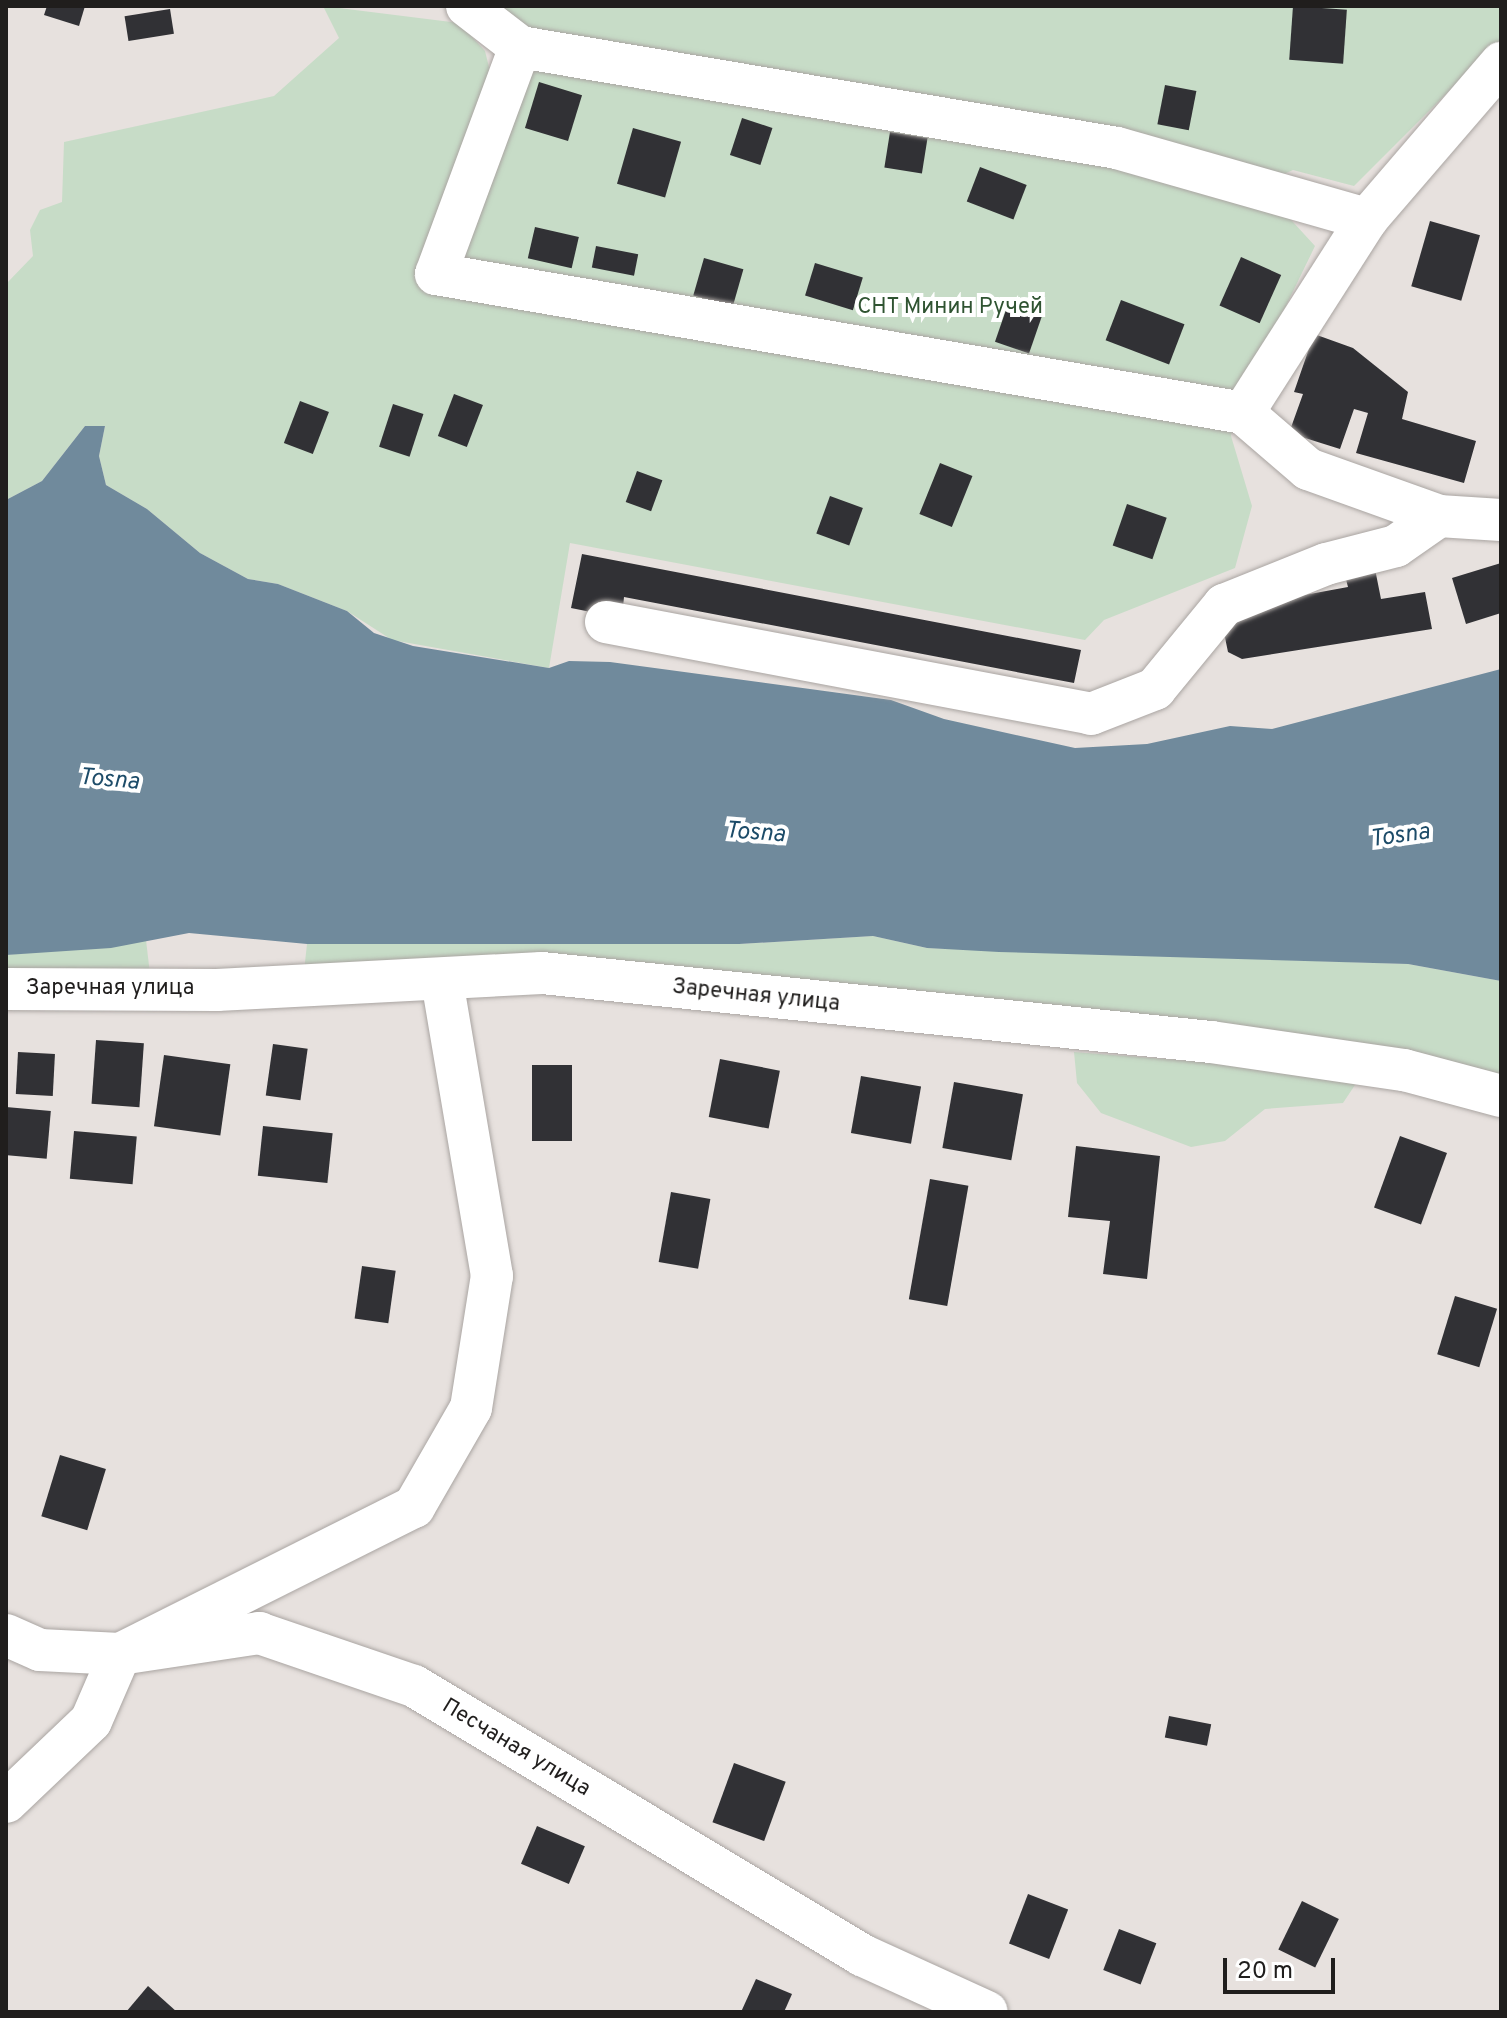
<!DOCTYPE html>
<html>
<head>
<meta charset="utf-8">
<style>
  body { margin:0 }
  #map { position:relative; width:1507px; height:2018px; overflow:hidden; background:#e7e1de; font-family:Overpass,sans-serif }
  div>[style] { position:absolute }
  .green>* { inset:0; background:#c7dcc7 }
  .water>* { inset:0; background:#708a9c }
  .building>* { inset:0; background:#313135; transform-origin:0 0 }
  .roads { filter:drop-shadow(0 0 2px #aaa5a2) drop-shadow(0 0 2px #aaa5a2) }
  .minor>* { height:42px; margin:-21px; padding:0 21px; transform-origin:21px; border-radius:21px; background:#fff }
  span { translate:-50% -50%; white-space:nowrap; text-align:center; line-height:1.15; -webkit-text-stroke:8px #fff; paint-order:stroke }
  .park-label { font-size:22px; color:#2f5331 }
  .street-label { font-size:22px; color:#201e1d }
  .water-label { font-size:24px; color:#1d4c69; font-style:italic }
  .frame { position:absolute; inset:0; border:8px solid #201e1d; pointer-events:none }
  .scale { position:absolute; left:1223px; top:1958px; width:112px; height:36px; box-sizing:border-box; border:4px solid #201e1d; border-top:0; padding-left:10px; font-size:24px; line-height:28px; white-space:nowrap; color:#201e1d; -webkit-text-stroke:6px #fff; paint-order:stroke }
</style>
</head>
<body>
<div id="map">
  <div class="green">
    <div style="clip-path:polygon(323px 6px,459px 23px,485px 51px,491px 75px,514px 23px,491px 6px,1501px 6px,1501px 39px,1354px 186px,1293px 170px,1275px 178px,1271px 198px,1315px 246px,1235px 411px,1231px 436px,1252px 506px,1235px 568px,1104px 620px,1085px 640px,570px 543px,549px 668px,392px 640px,347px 611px,278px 584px,248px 579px,200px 553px,147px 509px,106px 485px,99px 456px,105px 426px,85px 426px,42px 481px,6px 500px,6px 284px,33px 256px,30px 230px,40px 210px,62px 202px,64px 142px,274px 96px,339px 38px)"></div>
    <div style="clip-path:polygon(873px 936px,927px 948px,1408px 964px,1501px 981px,1501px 1082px,304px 971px,307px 944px,357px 940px,739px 944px)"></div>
    <div style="clip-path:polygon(146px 940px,150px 974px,6px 978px,6px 955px)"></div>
    <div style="clip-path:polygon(1074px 1052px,1255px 1066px,1359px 1079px,1343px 1103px,1265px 1109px,1225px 1141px,1191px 1147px,1101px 1113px,1077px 1083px)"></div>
  </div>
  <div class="water">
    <div style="clip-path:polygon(85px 426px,105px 426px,99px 456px,106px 485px,147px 509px,200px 553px,248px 579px,278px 584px,347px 611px,374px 633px,413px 646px,549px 668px,569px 661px,610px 662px,891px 700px,944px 719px,1075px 748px,1147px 744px,1230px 726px,1272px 729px,1501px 669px,1501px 981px,1408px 964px,999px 952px,927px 948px,873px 936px,739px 944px,307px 944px,189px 933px,111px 948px,6px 955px,6px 500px,42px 481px)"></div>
  </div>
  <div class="building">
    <div style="clip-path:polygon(47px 6px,85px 6px,79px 26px,44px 15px)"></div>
    <div style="left:1293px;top:6px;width:54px;height:54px;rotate:4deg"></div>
    <div style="left:170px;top:9px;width:25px;height:46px;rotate:81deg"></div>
    <div style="left:539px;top:82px;width:45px;height:48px;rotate:17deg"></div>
    <div style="left:1165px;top:85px;width:32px;height:40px;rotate:11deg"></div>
    <div style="left:742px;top:118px;width:32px;height:39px;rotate:18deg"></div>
    <div style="left:633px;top:128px;width:50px;height:58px;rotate:16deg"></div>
    <div style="left:890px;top:132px;width:38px;height:36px;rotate:9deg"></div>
    <div style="left:980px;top:167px;width:50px;height:37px;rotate:21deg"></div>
    <div style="left:1430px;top:221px;width:52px;height:68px;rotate:16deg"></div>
    <div style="left:535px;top:227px;width:45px;height:32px;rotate:13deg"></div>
    <div style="left:596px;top:246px;width:43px;height:22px;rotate:11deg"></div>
    <div style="left:1241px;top:257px;width:44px;height:53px;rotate:24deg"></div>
    <div style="left:704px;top:258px;width:41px;height:39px;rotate:16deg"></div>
    <div style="left:815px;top:263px;width:50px;height:34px;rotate:17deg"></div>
    <div style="left:1121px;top:300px;width:68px;height:43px;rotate:21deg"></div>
    <div style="left:1008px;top:304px;width:36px;height:40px;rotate:19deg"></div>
    <div style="clip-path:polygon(1314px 334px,1353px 348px,1408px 392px,1402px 419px,1476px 441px,1464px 483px,1356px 453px,1368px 413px,1354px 409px,1340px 449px,1289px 433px,1303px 394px,1294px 392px)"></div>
    <div style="left:454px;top:394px;width:31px;height:45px;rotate:21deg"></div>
    <div style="left:300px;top:401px;width:31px;height:45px;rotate:21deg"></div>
    <div style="left:393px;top:404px;width:32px;height:45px;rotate:18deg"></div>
    <div style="left:940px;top:463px;width:35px;height:55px;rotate:22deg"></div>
    <div style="left:637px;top:471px;width:27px;height:33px;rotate:20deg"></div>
    <div style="left:830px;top:496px;width:35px;height:40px;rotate:20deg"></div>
    <div style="left:1127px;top:504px;width:42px;height:44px;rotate:19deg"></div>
    <div style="clip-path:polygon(582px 554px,1081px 650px,1074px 683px,624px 597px,623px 607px,598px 602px,596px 613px,571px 608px)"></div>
    <div style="clip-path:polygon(1501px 563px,1501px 613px,1466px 624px,1452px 578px)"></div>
    <div style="clip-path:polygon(1374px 564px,1381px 599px,1425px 592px,1432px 629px,1242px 659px,1228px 652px,1223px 628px,1261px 603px,1348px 587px,1344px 572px)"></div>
    <div style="left:96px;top:1040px;width:48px;height:64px;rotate:4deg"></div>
    <div style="left:273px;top:1044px;width:35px;height:52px;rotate:8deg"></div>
    <div style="left:18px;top:1052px;width:37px;height:42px;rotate:3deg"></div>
    <div style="left:164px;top:1055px;width:67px;height:72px;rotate:8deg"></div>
    <div style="left:720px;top:1059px;width:61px;height:59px;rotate:11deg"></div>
    <div style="left:532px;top:1065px;width:40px;height:76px"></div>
    <div style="left:861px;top:1076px;width:61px;height:58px;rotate:10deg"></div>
    <div style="left:954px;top:1082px;width:70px;height:67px;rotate:10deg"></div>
    <div style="left:6px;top:1107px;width:45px;height:48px;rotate:5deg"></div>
    <div style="left:263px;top:1126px;width:70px;height:50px;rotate:6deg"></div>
    <div style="left:74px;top:1131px;width:63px;height:48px;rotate:5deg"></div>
    <div style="left:1400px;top:1136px;width:50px;height:76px;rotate:20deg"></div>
    <div style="clip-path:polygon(1076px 1146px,1160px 1156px,1147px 1279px,1103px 1274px,1110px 1221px,1068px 1217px)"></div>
    <div style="left:930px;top:1179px;width:39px;height:122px;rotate:10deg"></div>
    <div style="left:671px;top:1192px;width:40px;height:71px;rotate:10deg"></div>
    <div style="left:362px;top:1266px;width:34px;height:53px;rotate:8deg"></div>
    <div style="left:1455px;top:1296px;width:44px;height:61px;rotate:17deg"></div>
    <div style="left:60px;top:1455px;width:48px;height:64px;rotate:17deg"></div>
    <div style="left:1169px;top:1716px;width:43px;height:22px;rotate:11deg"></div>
    <div style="left:734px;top:1763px;width:55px;height:63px;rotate:20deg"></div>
    <div style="left:537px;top:1826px;width:52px;height:41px;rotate:23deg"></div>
    <div style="left:1028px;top:1894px;width:43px;height:53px;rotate:21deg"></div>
    <div style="left:1302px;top:1901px;width:41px;height:54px;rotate:26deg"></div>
    <div style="left:1119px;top:1929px;width:40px;height:44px;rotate:21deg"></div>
    <div style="clip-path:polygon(756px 1979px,792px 1994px,784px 2012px,741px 2012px)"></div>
    <div style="clip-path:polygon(148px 1986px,177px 2012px,126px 2012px)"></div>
  </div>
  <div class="roads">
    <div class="minor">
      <div style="left:467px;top:6px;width:67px;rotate:37.7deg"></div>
      <div style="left:520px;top:47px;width:242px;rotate:110.3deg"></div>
      <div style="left:436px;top:274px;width:819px;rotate:9.77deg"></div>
      <div style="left:1243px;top:413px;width:86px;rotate:40.7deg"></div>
      <div style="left:1308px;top:469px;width:139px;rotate:19.7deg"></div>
      <div style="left:1439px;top:516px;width:62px;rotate:3.7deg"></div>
      <div style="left:520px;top:47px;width:605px;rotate:9.6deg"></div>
      <div style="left:1117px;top:148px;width:260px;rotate:15.9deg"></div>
      <div style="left:1243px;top:413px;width:230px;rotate:-57.4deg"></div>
      <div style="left:1367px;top:219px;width:206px;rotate:-49.3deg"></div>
      <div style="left:606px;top:622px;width:494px;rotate:10.7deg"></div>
      <div style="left:1091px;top:714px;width:69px;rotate:-21.3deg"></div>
      <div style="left:1155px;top:689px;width:109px;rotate:-50.6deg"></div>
      <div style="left:1224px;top:605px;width:110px;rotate:-21.9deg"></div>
      <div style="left:1326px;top:564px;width:72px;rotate:-14.4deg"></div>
      <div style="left:1396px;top:546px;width:52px;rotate:-34.9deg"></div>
      <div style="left:6px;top:989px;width:211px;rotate:0.3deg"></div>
      <div style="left:217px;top:990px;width:325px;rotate:-3deg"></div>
      <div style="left:542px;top:973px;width:673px;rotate:5.89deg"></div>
      <div style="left:1211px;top:1042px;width:195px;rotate:8.3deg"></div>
      <div style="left:1404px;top:1070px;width:100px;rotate:15deg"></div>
      <div style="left:6px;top:1635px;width:37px;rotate:24deg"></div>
      <div style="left:40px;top:1650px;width:80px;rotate:2.9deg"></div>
      <div style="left:120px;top:1654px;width:141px;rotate:-8.6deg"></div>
      <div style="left:259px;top:1633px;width:164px;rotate:18.9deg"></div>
      <div style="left:414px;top:1686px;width:523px;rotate:30.98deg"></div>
      <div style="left:862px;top:1955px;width:137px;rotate:24.5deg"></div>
      <div style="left:6px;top:1802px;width:117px;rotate:-43.6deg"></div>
      <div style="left:91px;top:1721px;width:73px;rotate:-66.6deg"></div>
      <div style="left:120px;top:1654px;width:329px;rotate:-26.6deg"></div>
      <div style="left:414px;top:1507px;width:114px;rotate:-60.1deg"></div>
      <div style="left:471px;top:1408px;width:134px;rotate:-81deg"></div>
      <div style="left:492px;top:1276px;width:300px;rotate:-99.6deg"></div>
    </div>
  </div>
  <div class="park-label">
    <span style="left:950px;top:308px">СНТ Минин Ручей</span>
  </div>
  <div class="street-label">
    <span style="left:110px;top:989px">Заречная улица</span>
    <span style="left:756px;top:996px;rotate:6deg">Заречная улица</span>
    <span style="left:516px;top:1748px;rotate:31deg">Песчаная улица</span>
  </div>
  <div class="water-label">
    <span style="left:109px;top:781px;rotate:5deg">Tosna</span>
    <span style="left:755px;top:834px;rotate:4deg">Tosna</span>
    <span style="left:1400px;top:837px;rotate:-8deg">Tosna</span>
  </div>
  <div class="frame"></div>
  <div class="scale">20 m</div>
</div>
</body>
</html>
